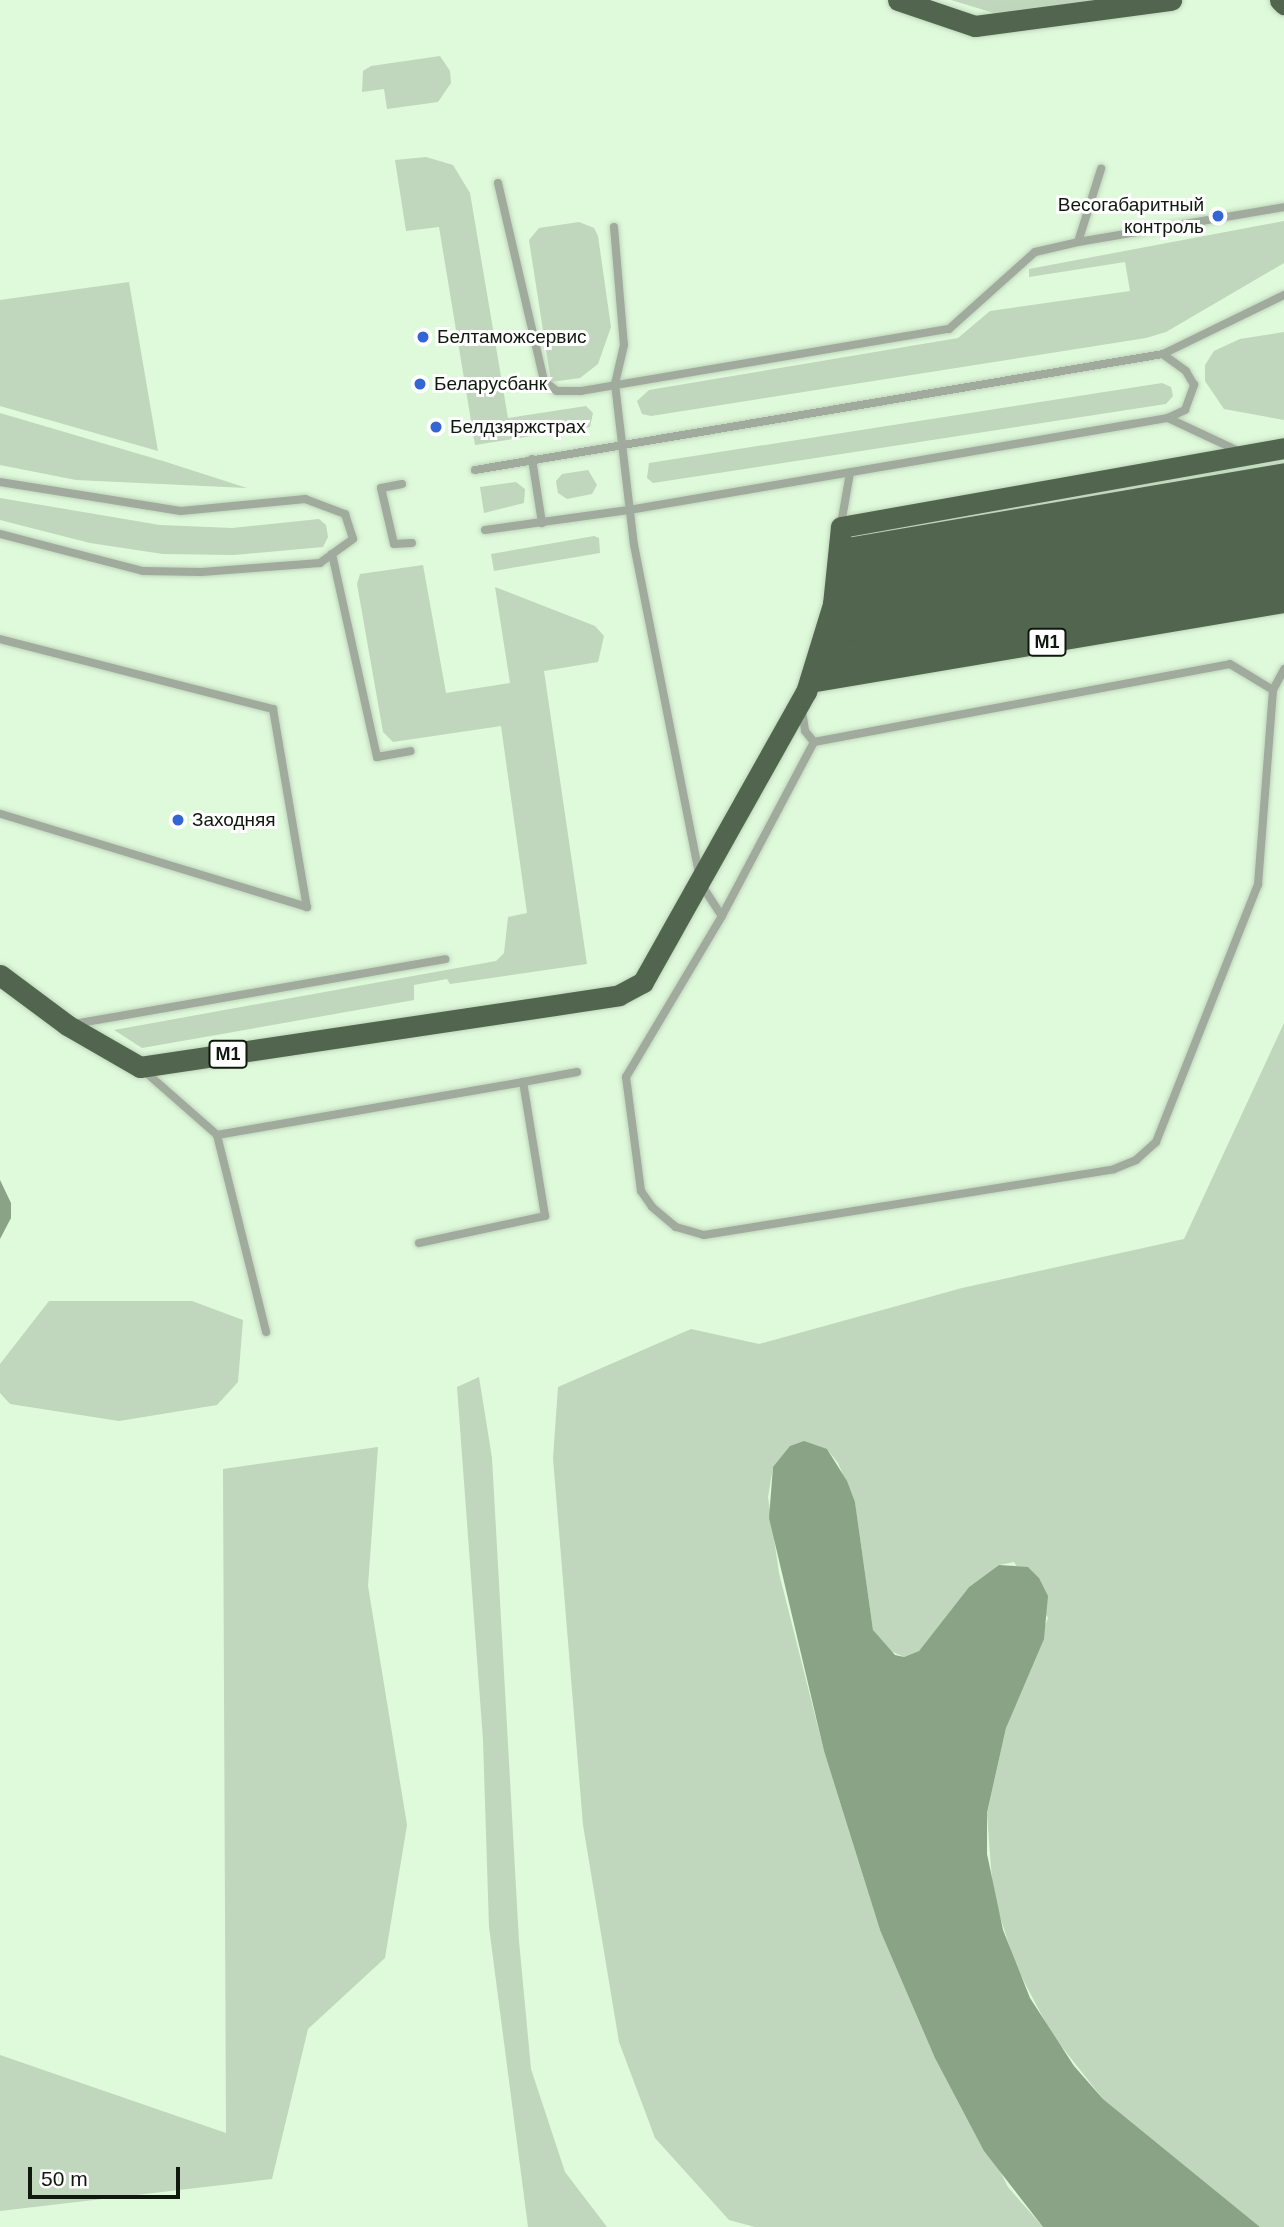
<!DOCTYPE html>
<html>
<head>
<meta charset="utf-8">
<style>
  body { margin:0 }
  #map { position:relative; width:1284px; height:2227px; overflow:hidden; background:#dff9db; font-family:Arial,sans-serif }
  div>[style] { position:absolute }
  .green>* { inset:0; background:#c0d6bd }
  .water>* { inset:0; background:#8aa386 }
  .roads { filter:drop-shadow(0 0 2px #bed5ba) drop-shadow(0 0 2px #bed5ba) }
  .service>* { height:8px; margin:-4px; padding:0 4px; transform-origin:4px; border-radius:4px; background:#a0ab9e }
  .trunk>* { height:21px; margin:-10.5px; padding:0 10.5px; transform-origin:10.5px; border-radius:10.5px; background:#52664f }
  .dots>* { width:19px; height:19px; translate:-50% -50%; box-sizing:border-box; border:4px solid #fff; border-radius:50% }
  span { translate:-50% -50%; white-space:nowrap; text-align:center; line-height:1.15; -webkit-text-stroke:6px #fff; paint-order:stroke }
  .shield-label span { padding:2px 5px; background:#fff; border:2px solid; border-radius:5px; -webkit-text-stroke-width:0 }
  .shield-label { font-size:18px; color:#0f190e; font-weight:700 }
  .poi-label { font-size:19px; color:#0f190e }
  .right { translate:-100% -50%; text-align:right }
  .left { translate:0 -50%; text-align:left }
  .scale { position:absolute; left:28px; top:2167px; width:152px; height:32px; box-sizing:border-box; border:4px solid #0f190e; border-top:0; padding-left:9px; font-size:21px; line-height:24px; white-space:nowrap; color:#0f190e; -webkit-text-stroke:5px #fff; paint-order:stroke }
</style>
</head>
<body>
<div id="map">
  <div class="green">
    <div style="clip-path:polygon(951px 0,1109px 0,997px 14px)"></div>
    <div style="clip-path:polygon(440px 56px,450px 71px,451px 83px,438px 102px,387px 109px,384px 89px,362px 92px,363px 71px,371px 66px)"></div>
    <div style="clip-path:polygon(426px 157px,453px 165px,470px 193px,508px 418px,586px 406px,593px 413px,590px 427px,475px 445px,439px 227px,406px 231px,395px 160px)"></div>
    <div style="clip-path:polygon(1284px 221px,1284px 263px,1166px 332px,1146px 338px,651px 416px,642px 414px,637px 401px,649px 390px,958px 338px,990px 311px,1130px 291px,1125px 262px,1029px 277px,1029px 269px)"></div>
    <div style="clip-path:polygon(579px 222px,594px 228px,598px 236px,611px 327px,598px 364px,580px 378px,551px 382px,529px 240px,539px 228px)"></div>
    <div style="clip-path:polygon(129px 282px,158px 451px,0 406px,0 300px)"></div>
    <div style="clip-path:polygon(1284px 332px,1284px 420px,1224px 409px,1205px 381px,1205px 365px,1214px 351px,1240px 339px)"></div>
    <div style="clip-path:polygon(1162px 383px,1171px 387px,1173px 396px,1166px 404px,653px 483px,647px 478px,649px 463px)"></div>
    <div style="clip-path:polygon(0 413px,163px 461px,247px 488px,76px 480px,0 465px)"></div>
    <div style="clip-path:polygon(588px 470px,597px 485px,592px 494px,567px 499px,558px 493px,556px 481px,562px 474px)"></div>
    <div style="clip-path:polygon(516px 482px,525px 489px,524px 503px,484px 513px,480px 487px)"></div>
    <div style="clip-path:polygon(0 498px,160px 525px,232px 528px,319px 519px,326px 525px,328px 537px,323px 547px,234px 555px,163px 554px,90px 543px,0 520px)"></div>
    <div style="clip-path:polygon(594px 536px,599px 538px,600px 553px,494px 571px,491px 554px)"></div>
    <div style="clip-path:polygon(423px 565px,446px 693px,510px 683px,495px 587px,595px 626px,604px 636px,598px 662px,544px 671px,587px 964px,450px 984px,447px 979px,414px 985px,414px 1000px,142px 1048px,114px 1030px,496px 961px,504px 953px,508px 917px,527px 913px,501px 726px,393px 742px,383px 732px,357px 584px,360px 574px)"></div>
    <div style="clip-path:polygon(1284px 1023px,1284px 2227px,1260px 2227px,1103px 2099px,1051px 2033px,1015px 1964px,993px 1894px,987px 1814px,1006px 1728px,1048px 1618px,1014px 1562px,999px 1565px,969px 1587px,919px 1651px,904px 1657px,886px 1649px,873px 1630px,855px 1502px,838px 1463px,827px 1449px,773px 1467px,768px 1497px,779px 1573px,824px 1751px,880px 1930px,1008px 2187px,1043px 2227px,755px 2227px,729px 2220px,655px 2138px,619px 2042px,583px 1825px,553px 1458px,558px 1387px,691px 1329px,759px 1344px,962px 1288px,1184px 1239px)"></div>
    <div style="clip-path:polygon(49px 1301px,192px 1301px,243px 1320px,238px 1382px,217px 1405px,119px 1421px,10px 1404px,0 1393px,0 1364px)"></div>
    <div style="clip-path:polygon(479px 1377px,492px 1458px,519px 1941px,531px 2069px,565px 2172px,607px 2227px,528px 2227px,489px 1927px,483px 1740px,457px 1387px)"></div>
    <div style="clip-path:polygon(378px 1447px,368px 1586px,407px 1825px,385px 1958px,308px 2029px,272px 2179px,0 2211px,0 2055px,226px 2133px,223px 1469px)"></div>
  </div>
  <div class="water">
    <div style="clip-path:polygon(0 1180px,11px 1203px,11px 1218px,0 1239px)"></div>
    <div style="clip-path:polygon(804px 1441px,827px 1449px,847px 1481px,855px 1502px,873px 1630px,895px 1655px,904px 1657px,919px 1651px,969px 1587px,999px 1565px,1028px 1567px,1039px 1578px,1048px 1596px,1044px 1639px,1006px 1728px,987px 1813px,987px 1854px,1003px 1930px,1030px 1998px,1074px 2066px,1103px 2099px,1260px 2227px,1043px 2227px,984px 2151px,935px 2058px,880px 1930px,824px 1751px,769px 1518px,773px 1467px,790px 1446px)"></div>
  </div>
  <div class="roads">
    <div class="service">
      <div style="left:498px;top:183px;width:203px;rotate:76.9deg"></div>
      <div style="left:544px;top:381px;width:16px;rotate:38deg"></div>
      <div style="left:557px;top:391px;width:24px"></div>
      <div style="left:581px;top:391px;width:373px;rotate:-9.6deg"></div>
      <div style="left:949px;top:329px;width:115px;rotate:-41.8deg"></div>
      <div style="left:1035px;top:252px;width:44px;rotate:-13.1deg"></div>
      <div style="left:1078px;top:242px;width:77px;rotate:-72.5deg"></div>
      <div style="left:614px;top:227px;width:118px;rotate:85.2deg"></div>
      <div style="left:624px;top:345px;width:40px;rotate:103deg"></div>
      <div style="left:615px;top:384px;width:162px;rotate:83.3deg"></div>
      <div style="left:634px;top:545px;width:346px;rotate:78.8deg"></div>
      <div style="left:701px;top:884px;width:38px;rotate:57deg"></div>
      <div style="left:1078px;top:242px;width:209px;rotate:-9.6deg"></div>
      <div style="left:1168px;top:418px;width:77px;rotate:25.2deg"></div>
      <div style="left:532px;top:459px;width:65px;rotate:81.1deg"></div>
      <div style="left:475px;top:470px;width:698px;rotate:-9.57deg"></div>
      <div style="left:1163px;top:354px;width:135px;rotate:-26deg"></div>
      <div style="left:0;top:482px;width:183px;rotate:9.1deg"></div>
      <div style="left:181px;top:511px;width:125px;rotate:-5.5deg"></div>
      <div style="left:305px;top:499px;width:43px;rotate:20.6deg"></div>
      <div style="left:345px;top:514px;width:26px;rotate:72deg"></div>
      <div style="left:353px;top:539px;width:41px;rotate:144deg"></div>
      <div style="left:320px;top:563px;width:119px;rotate:175.7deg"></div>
      <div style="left:201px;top:572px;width:58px;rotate:-179deg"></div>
      <div style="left:143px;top:571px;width:148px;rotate:-165.5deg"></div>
      <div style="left:402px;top:484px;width:21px;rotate:169deg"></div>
      <div style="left:381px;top:488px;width:57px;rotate:76.9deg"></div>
      <div style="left:394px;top:544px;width:18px;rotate:-3deg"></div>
      <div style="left:841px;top:524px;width:52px;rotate:-80deg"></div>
      <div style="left:485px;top:530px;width:145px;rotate:-7.9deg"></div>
      <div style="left:629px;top:510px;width:547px;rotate:-9.69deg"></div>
      <div style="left:1168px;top:418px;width:19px;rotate:-25deg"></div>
      <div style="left:1185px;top:410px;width:27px;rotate:-70deg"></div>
      <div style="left:1194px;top:385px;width:16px;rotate:-120deg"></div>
      <div style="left:1186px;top:371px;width:29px;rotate:-144deg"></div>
      <div style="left:332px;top:554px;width:208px;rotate:77.5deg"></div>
      <div style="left:377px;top:757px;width:34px;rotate:-10deg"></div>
      <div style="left:0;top:639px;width:282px;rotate:14.4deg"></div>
      <div style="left:273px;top:709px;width:201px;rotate:80.3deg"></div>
      <div style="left:307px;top:907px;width:321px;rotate:-163.1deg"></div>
      <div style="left:802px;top:711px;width:20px;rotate:81deg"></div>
      <div style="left:805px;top:731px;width:14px;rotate:51deg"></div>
      <div style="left:814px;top:742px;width:423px;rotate:-10.6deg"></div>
      <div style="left:1230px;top:664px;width:50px;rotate:31.2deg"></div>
      <div style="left:814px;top:742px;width:197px;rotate:117.9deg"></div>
      <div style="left:722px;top:916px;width:187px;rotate:120.8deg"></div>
      <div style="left:626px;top:1077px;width:115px;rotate:82.5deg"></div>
      <div style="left:641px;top:1191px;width:19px;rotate:55deg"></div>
      <div style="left:652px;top:1207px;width:31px;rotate:40deg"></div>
      <div style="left:676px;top:1227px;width:29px;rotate:16deg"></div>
      <div style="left:704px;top:1235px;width:415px;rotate:-9.1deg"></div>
      <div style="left:1114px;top:1169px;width:24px;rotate:-22deg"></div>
      <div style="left:1136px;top:1160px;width:27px;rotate:-42deg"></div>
      <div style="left:1156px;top:1142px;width:277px;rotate:-68.4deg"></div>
      <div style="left:1258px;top:885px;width:196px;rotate:-85.6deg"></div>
      <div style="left:1273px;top:690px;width:24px;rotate:-62deg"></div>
      <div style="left:74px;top:1024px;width:377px;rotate:-9.9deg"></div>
      <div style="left:142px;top:1069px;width:100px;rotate:41.3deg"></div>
      <div style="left:217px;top:1135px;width:311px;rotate:-9.8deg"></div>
      <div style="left:217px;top:1135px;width:203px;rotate:76deg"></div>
      <div style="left:419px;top:1243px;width:129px;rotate:-12.1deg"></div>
      <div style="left:545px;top:1216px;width:136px;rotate:-99.3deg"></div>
      <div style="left:523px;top:1082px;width:55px;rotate:-10.5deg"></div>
    </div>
    <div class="trunk">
      <div style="left:898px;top:0;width:81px;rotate:18.7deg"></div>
      <div style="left:975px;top:26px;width:198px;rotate:-7.6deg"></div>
      <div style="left:1280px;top:0;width:6px;rotate:45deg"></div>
      <div style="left:841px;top:549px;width:449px;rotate:-9.7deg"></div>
      <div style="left:839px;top:567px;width:452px;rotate:-10.1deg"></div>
      <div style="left:836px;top:584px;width:455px;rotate:-9.9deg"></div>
      <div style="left:833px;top:604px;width:458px;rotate:-9.9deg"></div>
      <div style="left:828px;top:623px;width:463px;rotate:-9.7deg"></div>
      <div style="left:824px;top:641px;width:467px;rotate:-9.6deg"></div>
      <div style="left:816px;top:663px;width:475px;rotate:-9.8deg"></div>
      <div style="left:810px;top:682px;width:481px;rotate:-9.6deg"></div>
      <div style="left:0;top:975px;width:84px;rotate:36.7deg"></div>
      <div style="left:67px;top:1025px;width:84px;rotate:29.9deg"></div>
      <div style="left:140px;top:1067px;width:484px;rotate:-8.5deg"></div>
      <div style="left:619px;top:995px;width:27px;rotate:-28deg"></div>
      <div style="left:643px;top:982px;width:333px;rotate:-60.7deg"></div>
      <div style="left:806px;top:692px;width:92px;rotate:-72.9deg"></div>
      <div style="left:833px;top:604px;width:77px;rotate:-84.1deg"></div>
      <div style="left:841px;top:527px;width:450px;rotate:-10.1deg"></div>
    </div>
  </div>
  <div class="dots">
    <div style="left:1218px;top:216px;background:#3465d5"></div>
    <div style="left:423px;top:337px;background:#3465d5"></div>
    <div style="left:420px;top:384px;background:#3465d5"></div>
    <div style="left:436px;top:427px;background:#3465d5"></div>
    <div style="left:178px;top:820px;background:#3465d5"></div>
  </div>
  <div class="shield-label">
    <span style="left:1047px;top:642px">М1</span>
    <span style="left:228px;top:1054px">М1</span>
  </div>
  <div class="poi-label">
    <span class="right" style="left:1204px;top:216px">Весогабаритный<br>контроль</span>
    <span class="left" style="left:437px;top:337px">Белтаможсервис</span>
    <span class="left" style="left:434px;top:384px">Беларусбанк</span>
    <span class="left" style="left:450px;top:427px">Белдзяржстрах</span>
    <span class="left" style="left:192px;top:820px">Заходняя</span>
  </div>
  <div class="scale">50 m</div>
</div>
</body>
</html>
